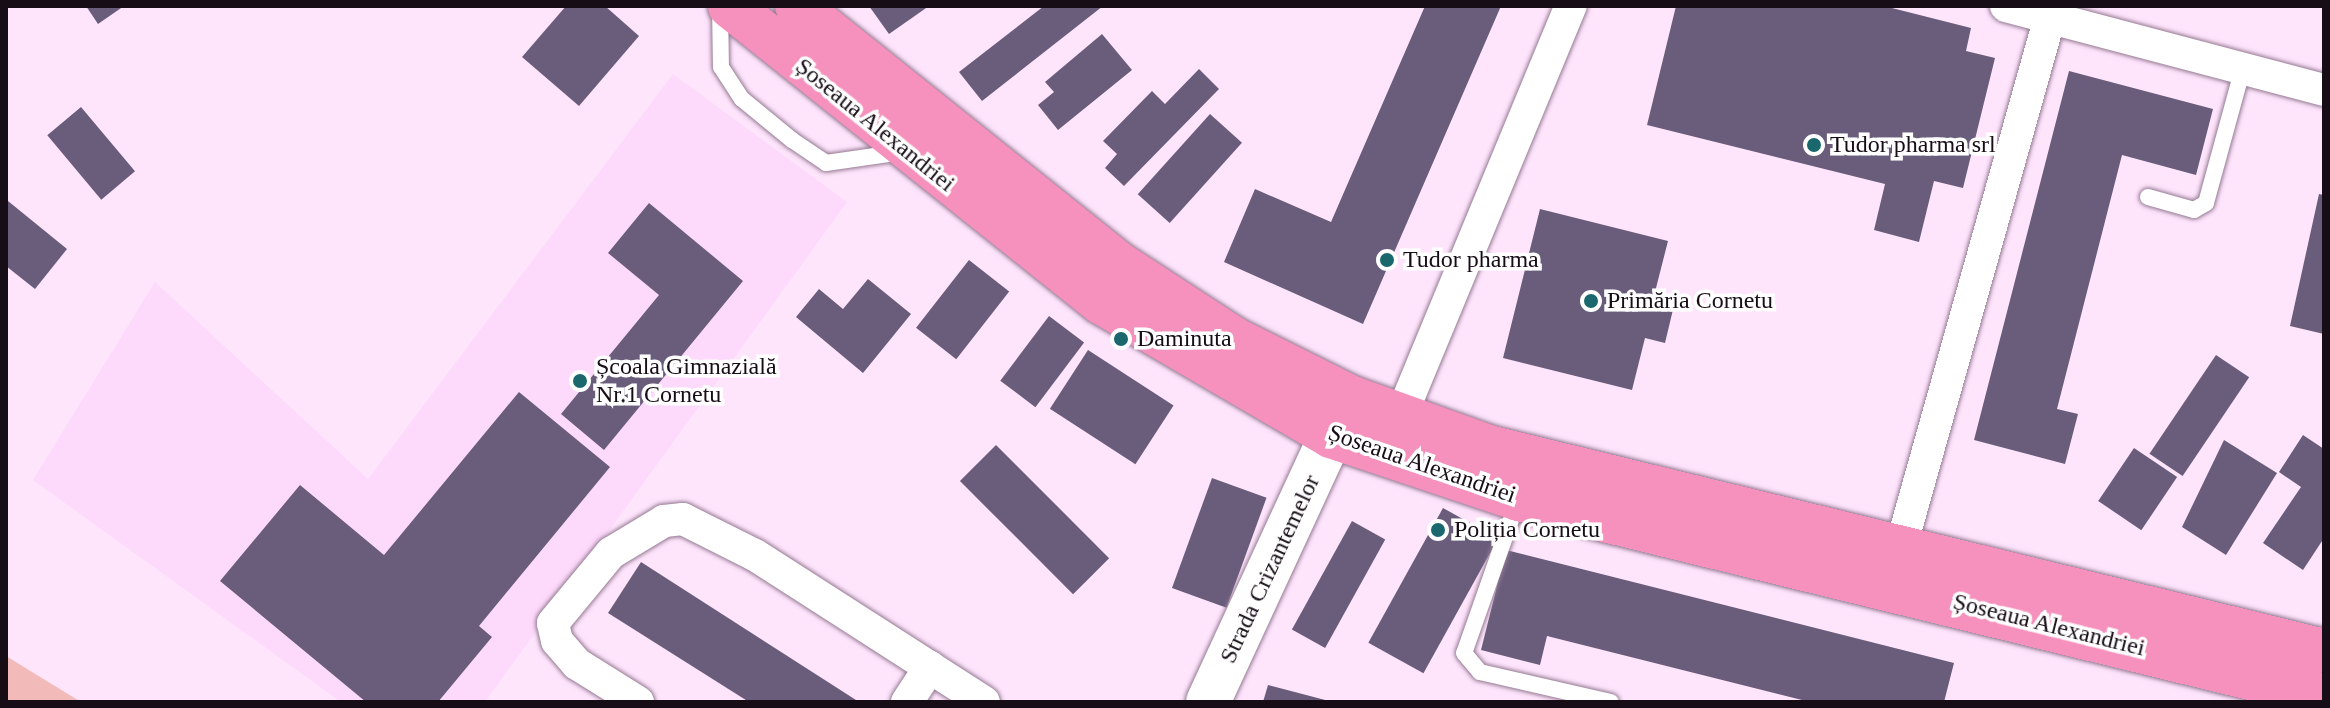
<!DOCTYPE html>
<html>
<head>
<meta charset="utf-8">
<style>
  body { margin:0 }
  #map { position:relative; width:2330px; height:708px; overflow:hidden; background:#fee5fc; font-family:"Times New Roman",serif }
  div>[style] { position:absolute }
  .built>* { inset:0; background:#fdd9fb }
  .green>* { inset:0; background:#f2bbba }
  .building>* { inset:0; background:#695d7b; transform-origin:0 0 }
  .roads { filter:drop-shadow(0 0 2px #947992) drop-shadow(0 0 2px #947992) }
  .lane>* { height:16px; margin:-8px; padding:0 8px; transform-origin:8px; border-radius:8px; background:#fff }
  .street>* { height:32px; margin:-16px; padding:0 16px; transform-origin:16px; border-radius:16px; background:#fff }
  .secondary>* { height:44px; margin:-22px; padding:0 22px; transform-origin:22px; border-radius:22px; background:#fff }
  .highway>* { height:44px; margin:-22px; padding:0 22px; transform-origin:22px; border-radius:22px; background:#f591bc }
  .dots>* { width:22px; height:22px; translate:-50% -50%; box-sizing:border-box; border:4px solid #fff; border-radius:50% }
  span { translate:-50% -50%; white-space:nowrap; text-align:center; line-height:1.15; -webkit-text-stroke:7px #fff; paint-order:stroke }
  .street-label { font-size:24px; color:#170d17 }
  .poi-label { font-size:24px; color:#170d17 }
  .left { translate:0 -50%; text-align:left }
  .frame { position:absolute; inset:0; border:8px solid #170d17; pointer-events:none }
</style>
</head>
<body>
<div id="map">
  <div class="built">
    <div style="clip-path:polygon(673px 74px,847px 202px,485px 702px,341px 702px,33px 480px,155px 282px,368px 479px)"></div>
  </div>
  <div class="green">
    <div style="clip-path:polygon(6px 656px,81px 702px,6px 702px)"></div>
  </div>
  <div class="building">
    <div style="clip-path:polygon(86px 6px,124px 6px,98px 24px)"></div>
    <div style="clip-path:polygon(566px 6px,605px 6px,639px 36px,579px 106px,522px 57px)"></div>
    <div style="clip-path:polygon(869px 6px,929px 6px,889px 34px)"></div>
    <div style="clip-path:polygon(1044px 6px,1103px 6px,982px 101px,959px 72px)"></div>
    <div style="clip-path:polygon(1425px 6px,1501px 6px,1363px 324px,1224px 262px,1255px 189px,1331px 222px)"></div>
    <div style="clip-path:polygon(1676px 6px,1884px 6px,1971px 28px,1966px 51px,1995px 58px,1963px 188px,1934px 181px,1919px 242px,1874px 230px,1885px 184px,1647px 125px)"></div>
    <div style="clip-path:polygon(1102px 34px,1132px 70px,1058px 130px,1038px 105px,1054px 92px,1045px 82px)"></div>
    <div style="clip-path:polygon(1199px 69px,1219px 89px,1124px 186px,1105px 168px,1117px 154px,1103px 141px,1152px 91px,1165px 104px)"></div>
    <div style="clip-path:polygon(2069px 71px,2213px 109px,2196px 175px,2122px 155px,2057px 409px,2078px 414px,2065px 464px,1974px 440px)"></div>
    <div style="left:81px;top:107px;width:84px;height:44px;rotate:50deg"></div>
    <div style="left:1210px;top:114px;width:43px;height:108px;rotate:42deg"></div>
    <div style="clip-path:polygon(2319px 194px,2324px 195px,2324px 334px,2290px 326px)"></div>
    <div style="clip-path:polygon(8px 201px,67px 249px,35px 289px,6px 266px)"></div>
    <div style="clip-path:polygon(649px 203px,743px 281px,604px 450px,561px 414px,659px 295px,608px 253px)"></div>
    <div style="clip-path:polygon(1540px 209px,1668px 241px,1655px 292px,1676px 297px,1665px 343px,1645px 338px,1632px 390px,1503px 358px)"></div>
    <div style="left:969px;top:260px;width:51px;height:86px;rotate:38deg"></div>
    <div style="clip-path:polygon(868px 279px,911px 314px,863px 373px,796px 317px,819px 289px,843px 309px)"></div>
    <div style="left:1049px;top:316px;width:44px;height:81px;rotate:37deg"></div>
    <div style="left:1088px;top:350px;width:102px;height:70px;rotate:33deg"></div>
    <div style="left:2216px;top:355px;width:40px;height:119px;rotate:34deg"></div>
    <div style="clip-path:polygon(519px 392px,610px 467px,479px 626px,492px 637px,438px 702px,366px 702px,220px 581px,300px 485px,384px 555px)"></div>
    <div style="clip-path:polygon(2303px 435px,2324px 449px,2324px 538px,2303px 570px,2263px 543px,2301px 487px,2279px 472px)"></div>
    <div style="clip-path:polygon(2224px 440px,2277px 473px,2226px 555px,2182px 527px)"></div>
    <div style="left:996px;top:445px;width:160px;height:51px;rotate:45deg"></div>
    <div style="left:2134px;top:448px;width:52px;height:64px;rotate:34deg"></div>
    <div style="left:1212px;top:478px;width:58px;height:117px;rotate:20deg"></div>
    <div style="left:1443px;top:508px;width:63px;height:154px;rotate:29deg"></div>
    <div style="left:1352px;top:521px;width:38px;height:124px;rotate:29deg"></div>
    <div style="clip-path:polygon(1506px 550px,1954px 663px,1944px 702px,1810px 702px,1547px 636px,1540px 665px,1481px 650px)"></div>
    <div style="clip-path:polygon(641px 562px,856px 700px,855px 702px,749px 702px,608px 613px)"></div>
    <div style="clip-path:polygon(1268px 685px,1329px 701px,1329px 702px,1263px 702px)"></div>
  </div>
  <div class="roads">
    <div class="lane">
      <div style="left:720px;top:6px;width:61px;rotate:89.1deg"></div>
      <div style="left:721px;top:67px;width:38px;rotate:57deg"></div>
      <div style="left:742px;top:99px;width:65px;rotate:39.4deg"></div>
      <div style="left:792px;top:140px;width:41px;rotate:34.1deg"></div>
      <div style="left:826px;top:163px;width:77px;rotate:-8.2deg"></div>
      <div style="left:2148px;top:197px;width:48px;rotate:15.8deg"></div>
      <div style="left:2194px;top:210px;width:14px;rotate:-30deg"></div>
      <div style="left:2206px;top:203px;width:140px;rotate:-74.7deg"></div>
      <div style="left:1518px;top:500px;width:162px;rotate:109.4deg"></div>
      <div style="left:1464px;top:653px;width:25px;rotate:50deg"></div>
      <div style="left:1480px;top:672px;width:134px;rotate:12.9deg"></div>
    </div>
    <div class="street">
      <div style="left:2006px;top:6px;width:329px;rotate:14.8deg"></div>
      <div style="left:1400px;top:418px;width:446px;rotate:-67.5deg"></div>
      <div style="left:1902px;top:543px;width:558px;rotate:-74.29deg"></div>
      <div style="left:638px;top:702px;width:72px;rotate:-148.1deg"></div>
      <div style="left:577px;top:664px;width:30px;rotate:-131deg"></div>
      <div style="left:557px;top:641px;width:18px;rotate:-103deg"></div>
      <div style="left:553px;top:623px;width:91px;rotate:-50.4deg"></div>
      <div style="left:611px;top:553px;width:62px;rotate:-31.1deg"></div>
      <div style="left:664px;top:521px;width:19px;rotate:-6deg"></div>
      <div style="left:683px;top:519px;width:80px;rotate:26.6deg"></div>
      <div style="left:755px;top:555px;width:272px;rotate:32.7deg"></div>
      <div style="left:907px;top:702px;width:42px;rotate:-56.7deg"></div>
    </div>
    <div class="secondary">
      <div style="left:1208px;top:702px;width:293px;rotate:-65.2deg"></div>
    </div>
    <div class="highway">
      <div style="left:730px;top:6px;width:475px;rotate:38.6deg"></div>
      <div style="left:1101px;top:302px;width:266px;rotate:30.2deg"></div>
      <div style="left:1331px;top:436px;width:198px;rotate:18.5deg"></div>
      <div style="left:1519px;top:499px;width:829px;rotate:13.75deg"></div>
      <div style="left:797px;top:6px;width:416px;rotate:38.7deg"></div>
      <div style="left:1122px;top:266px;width:134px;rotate:33.1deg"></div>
      <div style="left:1234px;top:339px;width:132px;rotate:26.6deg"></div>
      <div style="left:1352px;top:398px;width:149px;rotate:19.7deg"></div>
      <div style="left:1492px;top:448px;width:856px;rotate:13.71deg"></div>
    </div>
  </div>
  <div class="dots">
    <div style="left:1814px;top:145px;background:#1a676d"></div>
    <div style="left:1387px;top:260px;background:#1a676d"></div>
    <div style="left:1591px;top:301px;background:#1a676d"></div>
    <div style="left:1121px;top:339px;background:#1a676d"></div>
    <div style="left:580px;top:381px;background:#1a676d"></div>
    <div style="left:1438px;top:530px;background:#1a676d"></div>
  </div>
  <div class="street-label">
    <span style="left:875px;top:125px;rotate:39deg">Șoseaua Alexandriei</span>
    <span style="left:1422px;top:464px;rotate:19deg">Șoseaua Alexandriei</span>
    <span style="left:1270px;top:569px;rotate:-65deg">Strada Crizantemelor</span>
    <span style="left:2049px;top:625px;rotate:14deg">Șoseaua Alexandriei</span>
  </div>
  <div class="poi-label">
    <span class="left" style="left:1830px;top:145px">Tudor pharma srl</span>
    <span class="left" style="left:1403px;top:260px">Tudor pharma</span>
    <span class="left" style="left:1607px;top:301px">Primăria Cornetu</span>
    <span class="left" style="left:1137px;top:339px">Daminuta</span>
    <span class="left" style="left:596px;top:381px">Școala Gimnazială<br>Nr.1 Cornetu</span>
    <span class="left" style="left:1454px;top:530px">Poliția Cornetu</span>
  </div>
  <div class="frame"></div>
</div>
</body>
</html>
